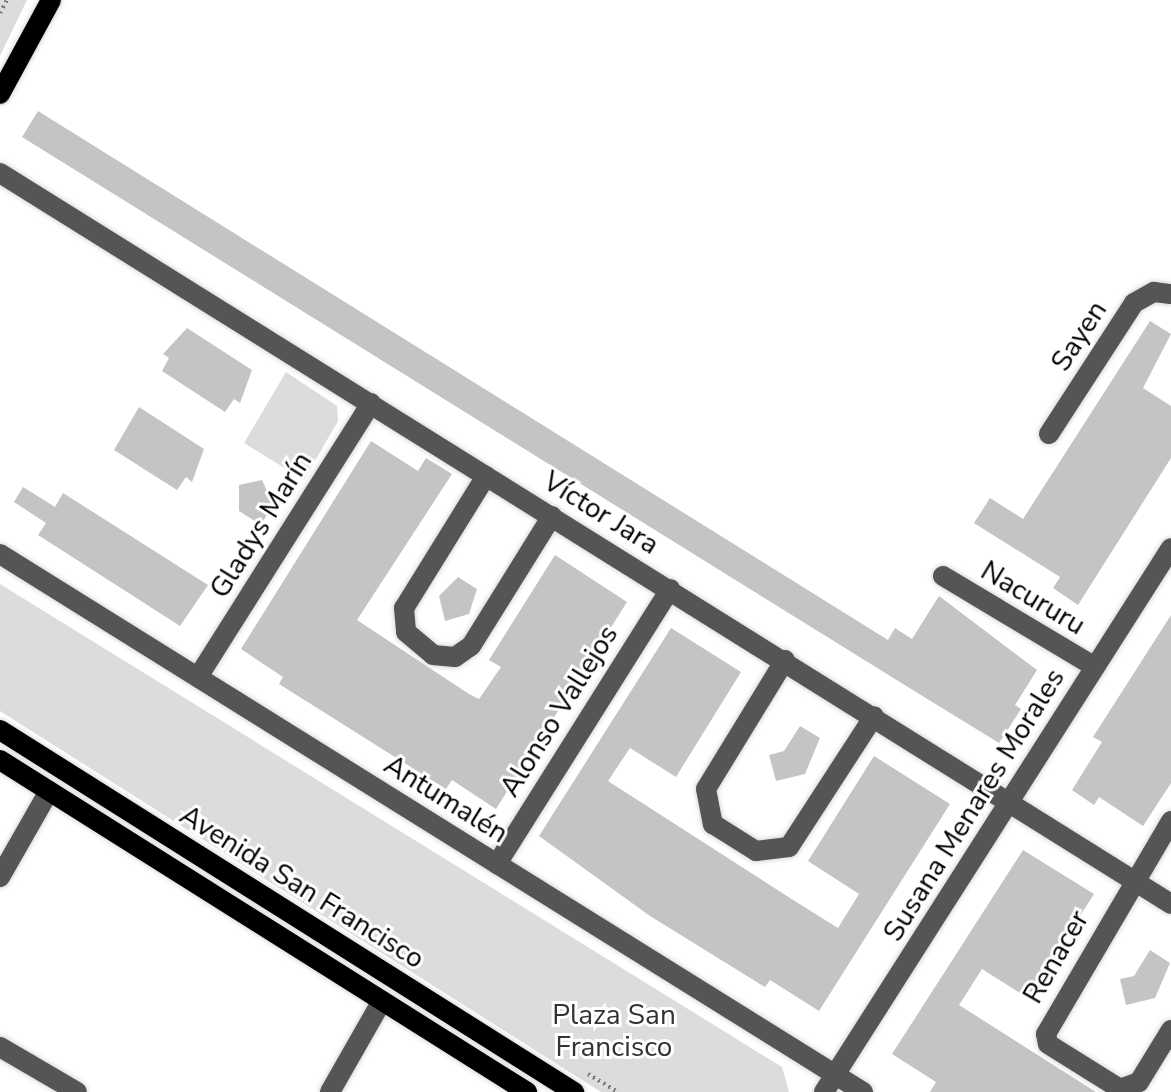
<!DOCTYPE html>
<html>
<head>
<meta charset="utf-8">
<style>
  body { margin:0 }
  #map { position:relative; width:1171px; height:1092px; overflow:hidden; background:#fff; font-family:"Nunito Sans",sans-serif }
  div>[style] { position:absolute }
  .green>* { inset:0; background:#dcdcdc }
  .building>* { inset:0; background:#c4c4c4 }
  .path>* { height:4px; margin-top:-2px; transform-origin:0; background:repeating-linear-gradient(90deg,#777 0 2px,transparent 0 6px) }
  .roads { filter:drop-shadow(0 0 2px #dbdbdb) drop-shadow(0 0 2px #dbdbdb) }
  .minor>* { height:20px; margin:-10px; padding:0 10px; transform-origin:10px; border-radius:10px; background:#555 }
  .major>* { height:20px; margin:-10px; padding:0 10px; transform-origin:10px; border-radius:10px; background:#000 }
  span { translate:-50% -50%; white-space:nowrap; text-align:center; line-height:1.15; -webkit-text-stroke:6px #fff; paint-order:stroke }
  .street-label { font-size:28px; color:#000 }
  .park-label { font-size:28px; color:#333 }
</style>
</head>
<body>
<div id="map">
  <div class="green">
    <div style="clip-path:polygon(0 0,27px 0,0 56px)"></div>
    <div style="clip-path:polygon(286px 372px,337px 406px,338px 421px,304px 480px,244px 443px)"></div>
    <div style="clip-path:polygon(0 584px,782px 1067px,789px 1092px,601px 1092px,0 711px)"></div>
  </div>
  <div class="building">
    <div style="clip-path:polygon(38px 111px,888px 640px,895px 628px,912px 639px,939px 596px,1037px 670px,1015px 705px,1021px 709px,999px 743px,903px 684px,22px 137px)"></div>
    <div style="clip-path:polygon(1150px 321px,1171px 334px,1143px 388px,1171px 406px,1171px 458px,1078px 605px,1053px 588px,1060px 577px,974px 523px,990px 498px,1023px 519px)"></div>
    <div style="clip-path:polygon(187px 328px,252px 370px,240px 403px,234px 399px,225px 412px,162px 371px,169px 358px,163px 354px)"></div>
    <div style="clip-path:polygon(139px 407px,204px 449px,192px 482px,186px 477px,177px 490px,114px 450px)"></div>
    <div style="clip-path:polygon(371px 441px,418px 471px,426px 458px,452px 474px,357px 620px,469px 694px,479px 699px,501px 667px,489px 660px,555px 555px,627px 602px,496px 809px,452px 780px,446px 789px,406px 764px,279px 684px,283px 677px,241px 649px)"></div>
    <div style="clip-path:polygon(262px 480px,273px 504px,261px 525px,239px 511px,239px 485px)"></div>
    <div style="clip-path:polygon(23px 487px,55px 507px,63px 493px,208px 585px,180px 626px,38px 535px,46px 523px,14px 502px)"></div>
    <div style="clip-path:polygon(458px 577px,477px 589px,469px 614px,445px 621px,439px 596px)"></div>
    <div style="clip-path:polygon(1171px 615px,1171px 783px,1143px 826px,1099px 797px,1094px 805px,1072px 790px,1102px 742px,1093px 737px)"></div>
    <div style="clip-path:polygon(671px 628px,741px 672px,676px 777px,630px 748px,608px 781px,790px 898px,838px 928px,859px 894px,808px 861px,874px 756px,950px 804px,819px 1011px,770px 980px,765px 987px,650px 916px,539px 836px)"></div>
    <div style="clip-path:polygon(800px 726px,820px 738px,805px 774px,776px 781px,769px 755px,784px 751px)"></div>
    <div style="clip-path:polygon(1023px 850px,1094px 894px,1028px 998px,982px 969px,959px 1005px,1096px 1092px,930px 1092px,936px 1082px,892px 1054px)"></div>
    <div style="clip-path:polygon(1150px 950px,1170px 963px,1155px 998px,1126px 1005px,1120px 979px,1134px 976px)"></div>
  </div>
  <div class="path">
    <div style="left:0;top:13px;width:15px;rotate:-62deg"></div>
    <div style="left:588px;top:1074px;width:35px;rotate:31deg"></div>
  </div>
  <div class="roads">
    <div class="minor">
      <div style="left:0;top:173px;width:1380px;rotate:31.97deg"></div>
      <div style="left:1049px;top:434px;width:156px;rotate:-57deg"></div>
      <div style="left:1134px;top:303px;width:23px;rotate:-29deg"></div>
      <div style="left:1154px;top:292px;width:17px;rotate:7deg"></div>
      <div style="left:486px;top:476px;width:155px;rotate:121.8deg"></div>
      <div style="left:404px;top:608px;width:24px;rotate:85deg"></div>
      <div style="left:406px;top:632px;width:35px;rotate:40deg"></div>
      <div style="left:433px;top:655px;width:22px;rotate:5deg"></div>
      <div style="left:455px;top:657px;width:19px;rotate:-35deg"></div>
      <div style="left:471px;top:646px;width:153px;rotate:-58.1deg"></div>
      <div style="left:0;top:554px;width:1017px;rotate:31.94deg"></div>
      <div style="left:943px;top:576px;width:177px;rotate:30.9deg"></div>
      <div style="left:785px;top:660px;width:151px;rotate:121.5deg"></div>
      <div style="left:706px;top:789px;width:36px;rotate:79deg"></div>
      <div style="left:713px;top:824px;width:51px;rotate:32.1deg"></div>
      <div style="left:756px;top:851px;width:33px;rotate:-7deg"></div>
      <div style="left:789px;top:847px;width:156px;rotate:-57deg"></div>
      <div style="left:198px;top:677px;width:324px;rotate:-57.7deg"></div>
      <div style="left:1171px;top:821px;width:247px;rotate:120.4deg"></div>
      <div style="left:1046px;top:1034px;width:10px;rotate:79deg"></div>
      <div style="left:1048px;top:1044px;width:85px;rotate:32deg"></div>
      <div style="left:1120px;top:1089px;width:20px;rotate:-20deg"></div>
      <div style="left:1139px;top:1082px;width:61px;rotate:-58.4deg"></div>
      <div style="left:497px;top:864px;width:325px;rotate:-57.8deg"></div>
      <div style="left:0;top:877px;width:99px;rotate:-60.3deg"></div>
      <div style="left:0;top:1047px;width:89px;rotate:30.3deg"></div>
      <div style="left:330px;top:1092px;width:105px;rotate:-60.3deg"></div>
      <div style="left:824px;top:1092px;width:645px;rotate:-57.47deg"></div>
    </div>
    <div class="major">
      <div style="left:0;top:94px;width:107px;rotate:-61.5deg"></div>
      <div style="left:0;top:730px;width:679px;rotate:32.24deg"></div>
      <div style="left:0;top:760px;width:623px;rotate:32.21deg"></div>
    </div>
  </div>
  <div class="street-label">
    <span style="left:1079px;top:336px;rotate:-57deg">Sayen</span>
    <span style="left:601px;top:513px;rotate:32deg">Víctor Jara</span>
    <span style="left:261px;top:525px;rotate:-58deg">Gladys Marín</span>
    <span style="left:1033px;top:598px;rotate:31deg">Nacururu</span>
    <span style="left:559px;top:711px;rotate:-58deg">Alonso Vallejos</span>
    <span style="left:446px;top:799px;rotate:32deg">Antumalén</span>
    <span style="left:974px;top:805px;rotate:-58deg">Susana Menares Morales</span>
    <span style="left:302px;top:887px;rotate:32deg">Avenida San Francisco</span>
    <span style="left:1056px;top:957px;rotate:-60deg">Renacer</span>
  </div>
  <div class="park-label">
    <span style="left:614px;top:1031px">Plaza San<br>Francisco</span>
  </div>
</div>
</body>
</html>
